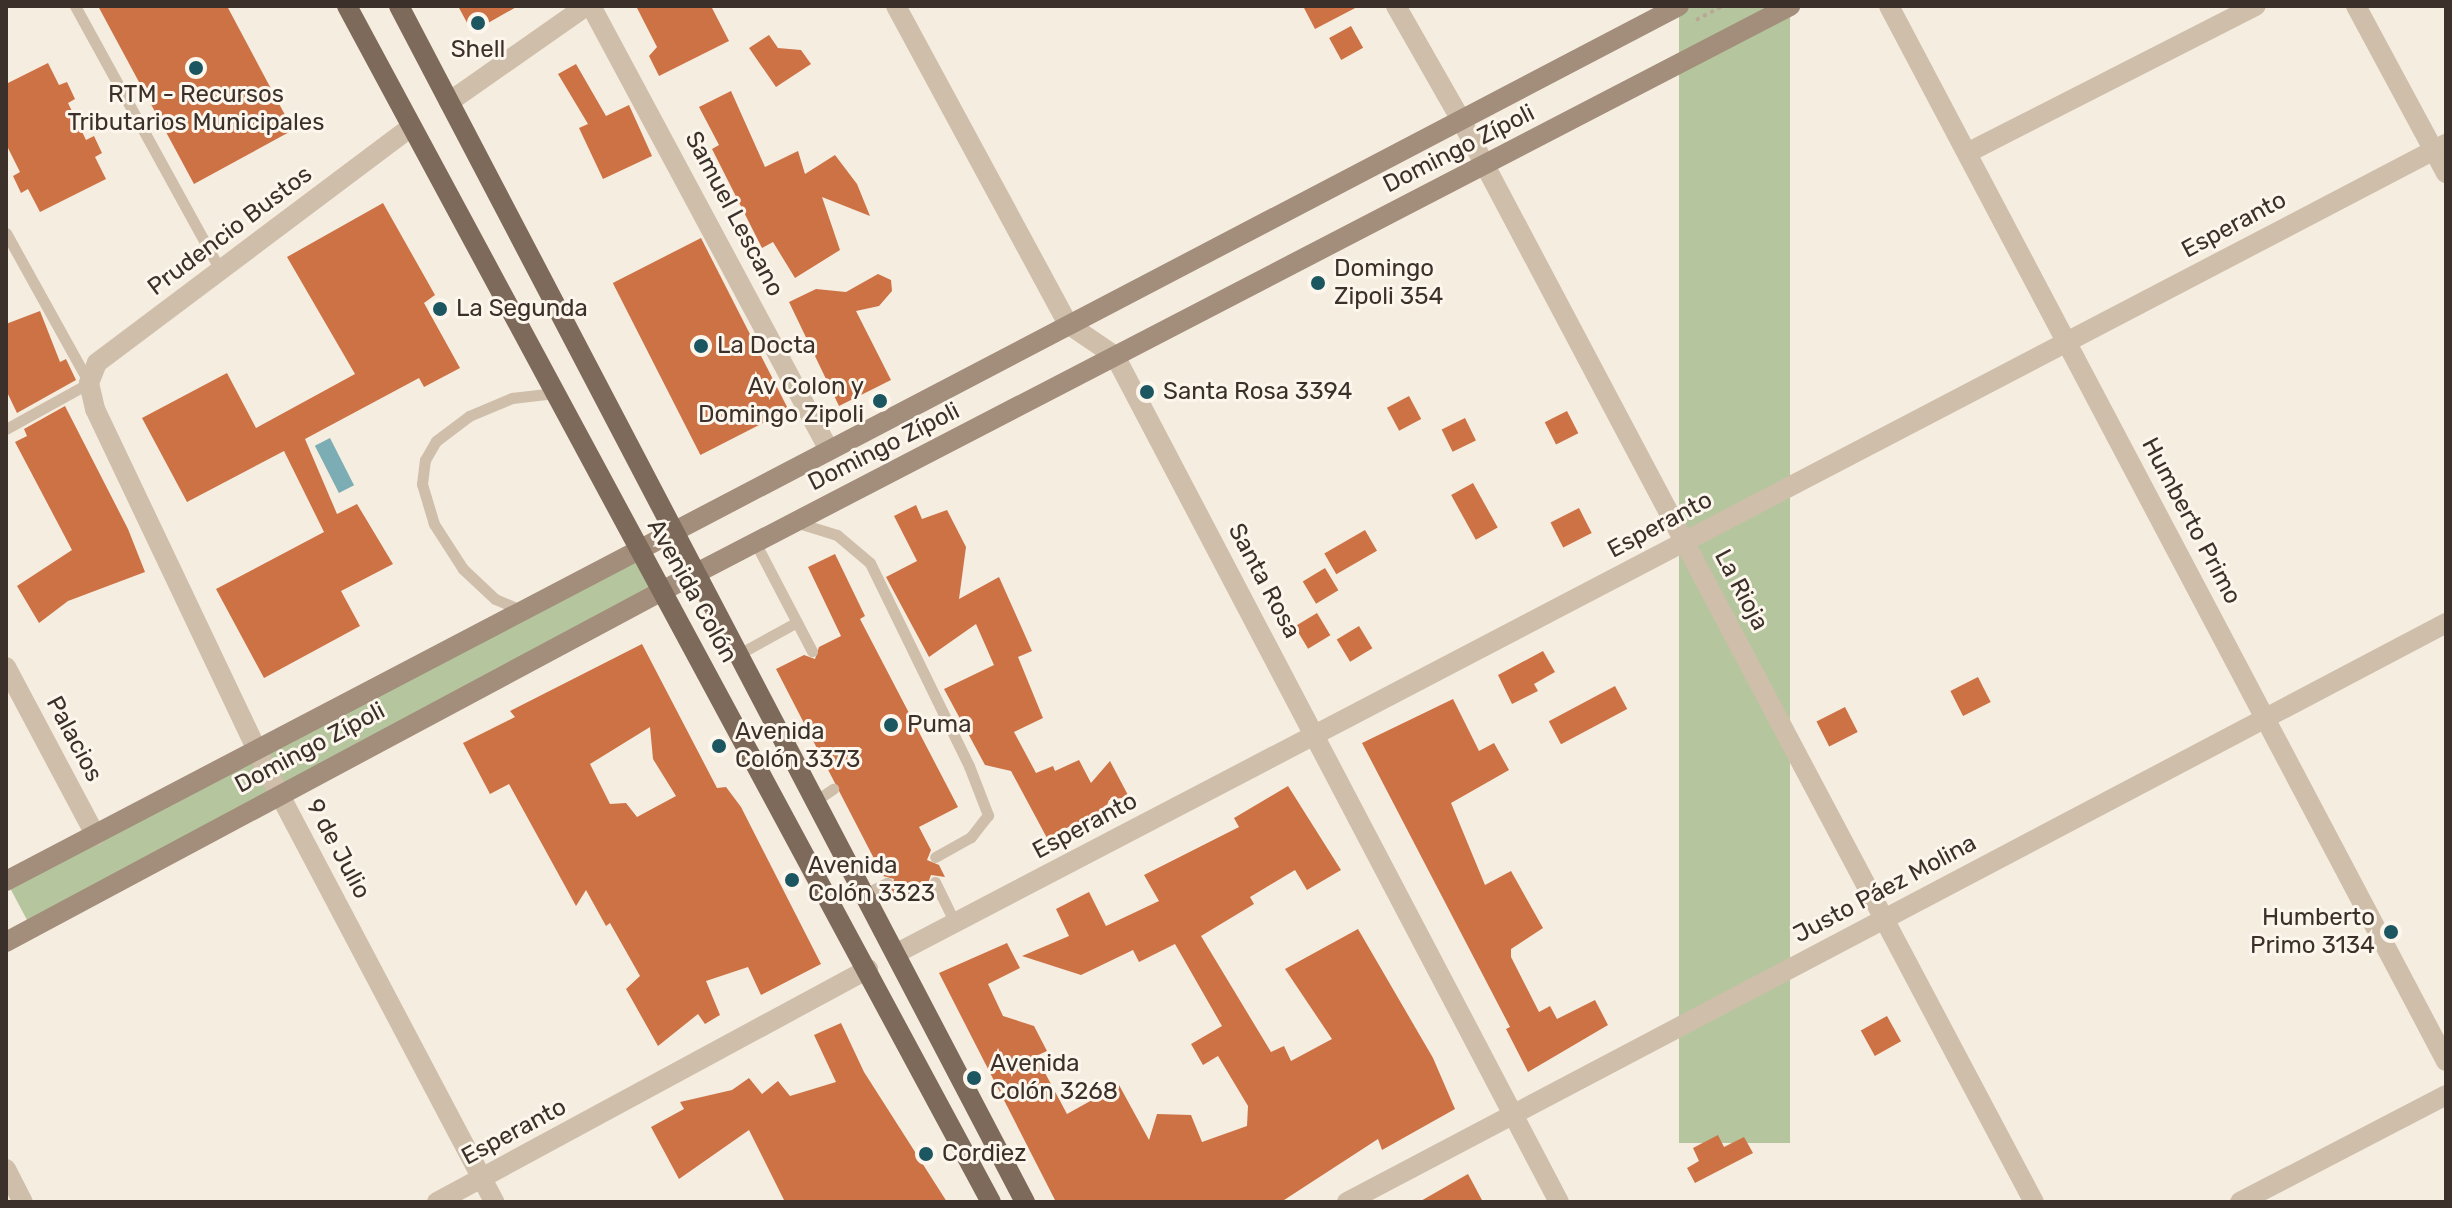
<!DOCTYPE html>
<html>
<head>
<meta charset="utf-8">
<style>
  body { margin:0 }
  #map { position:relative; width:2452px; height:1208px; overflow:hidden; background:#f5ede0; font-family:Rubik,sans-serif }
  div>[style] { position:absolute }
  .green>* { inset:0; background:#b5c69e; transform-origin:0 0 }
  .water>* { inset:0; background:#7dadb4; transform-origin:0 0 }
  .building>* { inset:0; background:#cd7245; transform-origin:0 0 }
  .path>* { height:4px; margin-top:-2px; transform-origin:0; background:repeating-linear-gradient(90deg,#baa894 0 4px,transparent 0 8px) }
  .lane>* { height:11px; margin:-5.5px; padding:0 5.5px; transform-origin:5.5px; border-radius:5.5px; background:#cebeaa }
  .street>* { height:20px; margin:-10px; padding:0 10px; transform-origin:10px; border-radius:10px; background:#cebeaa }
  .secondary>* { height:20px; margin:-10px; padding:0 10px; transform-origin:10px; border-radius:10px; background:#a38d7b }
  .primary>* { height:20px; margin:-10px; padding:0 10px; transform-origin:10px; border-radius:10px; background:#7e6a5a }
  .dots>* { width:22px; height:22px; translate:-50% -50%; box-sizing:border-box; border:4px solid #fcf6ed; border-radius:50% }
  span { translate:-50% -50%; white-space:nowrap; text-align:center; line-height:1.15; -webkit-text-stroke:6px #fcf6ed; paint-order:stroke }
  .poi-label { font-size:24px; color:#3c312a }
  .left { translate:0 -50%; text-align:left }
  .right { translate:-100% -50%; text-align:right }
  .street-label { font-size:24px; color:#3c312a }
  .frame { position:absolute; inset:0; border:8px solid #3c312a; pointer-events:none }
</style>
</head>
<body>
<div id="map">
  <div class="green">
    <div style="left:1679px;top:6px;width:111px;height:1137px"></div>
    <div style="left:638px;top:546px;width:51px;height:715px;rotate:62deg"></div>
  </div>
  <div class="water">
    <div style="left:330px;top:438px;width:53px;height:17px;rotate:63deg"></div>
  </div>
  <div class="building">
    <div style="clip-path:polygon(98px 6px,227px 6px,293px 130px,194px 184px)"></div>
    <div style="clip-path:polygon(458px 6px,518px 6px,472px 32px)"></div>
    <div style="clip-path:polygon(636px 6px,711px 6px,729px 41px,659px 76px,649px 56px,657px 47px)"></div>
    <div style="clip-path:polygon(1303px 6px,1359px 6px,1315px 29px)"></div>
    <div style="left:1351px;top:26px;width:25px;height:25px;rotate:61deg"></div>
    <div style="clip-path:polygon(769px 35px,778px 48px,801px 50px,811px 64px,776px 87px,749px 48px)"></div>
    <div style="clip-path:polygon(48px 63px,59px 85px,67px 82px,75px 99px,68px 103px,86px 140px,94px 136px,102px 153px,95px 157px,106px 179px,40px 212px,28px 189px,21px 193px,13px 176px,20px 172px,6px 144px,6px 84px)"></div>
    <div style="clip-path:polygon(576px 64px,606px 116px,629px 105px,652px 156px,603px 179px,579px 128px,588px 124px,558px 74px)"></div>
    <div style="clip-path:polygon(731px 91px,765px 167px,798px 151px,805px 174px,835px 155px,857px 184px,870px 216px,822px 197px,840px 250px,795px 278px,773px 242px,762px 248px,712px 149px,719px 145px,699px 107px)"></div>
    <div style="clip-path:polygon(383px 203px,435px 295px,424px 303px,460px 368px,424px 387px,419px 378px,305px 439px,337px 514px,357px 504px,393px 564px,341px 591px,360px 626px,264px 678px,216px 589px,324px 532px,284px 451px,187px 502px,142px 418px,227px 373px,256px 428px,355px 374px,287px 257px)"></div>
    <div style="left:701px;top:238px;width:193px;height:99px;rotate:63deg"></div>
    <div style="clip-path:polygon(878px 274px,891px 280px,892px 291px,879px 306px,856px 311px,891px 380px,839px 406px,789px 302px,816px 289px,846px 292px)"></div>
    <div style="clip-path:polygon(40px 311px,60px 362px,66px 359px,76px 380px,17px 413px,6px 390px,6px 324px)"></div>
    <div style="left:1409px;top:396px;width:26px;height:25px;rotate:62deg"></div>
    <div style="clip-path:polygon(65px 406px,128px 529px,145px 572px,68px 601px,39px 623px,17px 586px,72px 550px,15px 442px,27px 436px,24px 429px)"></div>
    <div style="left:1567px;top:411px;width:25px;height:25px;rotate:63deg"></div>
    <div style="left:1465px;top:418px;width:25px;height:26px;rotate:64deg"></div>
    <div style="left:1473px;top:483px;width:51px;height:25px;rotate:61deg"></div>
    <div style="clip-path:polygon(916px 505px,922px 519px,947px 510px,966px 547px,959px 599px,999px 577px,1032px 651px,1018px 657px,1043px 718px,1014px 732px,1036px 773px,1053px 766px,1055px 771px,1079px 760px,1091px 783px,1110px 761px,1129px 797px,1109px 800px,1106px 808px,1047px 838px,1011px 771px,985px 765px,944px 689px,994px 665px,976px 624px,929px 657px,886px 577px,917px 561px,894px 516px)"></div>
    <div style="left:1579px;top:508px;width:28px;height:32px;rotate:63deg"></div>
    <div style="left:1365px;top:530px;width:24px;height:47px;rotate:60deg"></div>
    <div style="clip-path:polygon(835px 554px,865px 616px,860px 619px,958px 807px,919px 827px,931px 850px,927px 860px,939px 865px,945px 877px,931px 875px,927px 886px,896px 902px,891px 891px,894px 879px,883px 876px,776px 669px,804px 655px,815px 659px,819px 647px,841px 636px,808px 567px)"></div>
    <div style="left:1325px;top:568px;width:26px;height:26px;rotate:59deg"></div>
    <div style="left:1317px;top:613px;width:26px;height:26px;rotate:59deg"></div>
    <div style="left:1359px;top:626px;width:26px;height:26px;rotate:59deg"></div>
    <div style="clip-path:polygon(evenodd,642px 644px,717px 788px,726px 787px,741px 807px,821px 964px,761px 995px,748px 967px,706px 981px,720px 1015px,705px 1024px,698px 1014px,658px 1046px,626px 989px,640px 976px,610px 923px,606px 926px,586px 890px,576px 906px,509px 784px,490px 794px,463px 743px,515px 717px,510px 711px,642px 644px,650px 727px,653px 759px,676px 796px,637px 817px,626px 803px,610px 804px,590px 764px,650px 727px)"></div>
    <div style="clip-path:polygon(1543px 651px,1555px 672px,1534px 684px,1538px 691px,1512px 704px,1498px 675px)"></div>
    <div style="left:1978px;top:677px;width:28px;height:31px;rotate:63deg"></div>
    <div style="left:1615px;top:686px;width:26px;height:75px;rotate:62deg"></div>
    <div style="clip-path:polygon(1453px 699px,1479px 751px,1494px 743px,1509px 770px,1451px 803px,1485px 885px,1511px 871px,1543px 928px,1511px 949px,1511px 957px,1539px 1012px,1550px 1006px,1557px 1019px,1595px 1000px,1608px 1025px,1528px 1072px,1506px 1029px,1510px 1027px,1362px 743px)"></div>
    <div style="left:1845px;top:707px;width:28px;height:32px;rotate:63deg"></div>
    <div style="clip-path:polygon(1288px 786px,1341px 870px,1307px 890px,1295px 870px,1250px 897px,1254px 904px,1201px 936px,1271px 1052px,1284px 1046px,1291px 1061px,1332px 1039px,1285px 969px,1358px 929px,1433px 1058px,1455px 1109px,1382px 1150px,1378px 1139px,1281px 1202px,1056px 1202px,939px 973px,1007px 943px,1020px 968px,988px 984px,1003px 1016px,1034px 1026px,1047px 1051px,1036px 1056px,1067px 1114px,1119px 1085px,1149px 1140px,1157px 1114px,1191px 1115px,1202px 1142px,1247px 1126px,1248px 1106px,1218px 1056px,1203px 1065px,1191px 1044px,1222px 1026px,1175px 944px,1139px 962px,1133px 950px,1081px 975px,1022px 956px,1069px 936px,1056px 909px,1089px 892px,1106px 926px,1159px 901px,1144px 875px,1239px 827px,1234px 818px)"></div>
    <div style="left:1887px;top:1016px;width:29px;height:30px;rotate:61deg"></div>
    <div style="clip-path:polygon(841px 1023px,864px 1072px,947px 1202px,785px 1202px,749px 1130px,679px 1179px,651px 1127px,684px 1109px,680px 1102px,732px 1090px,749px 1078px,762px 1094px,778px 1081px,790px 1096px,836px 1082px,814px 1035px)"></div>
    <div style="clip-path:polygon(1718px 1135px,1724px 1147px,1744px 1137px,1753px 1153px,1695px 1183px,1687px 1168px,1699px 1161px,1693px 1148px)"></div>
    <div style="clip-path:polygon(1468px 1174px,1483px 1202px,1419px 1202px)"></div>
  </div>
  <div class="path">
    <div style="left:1696px;top:20px;width:30px;rotate:-28deg"></div>
  </div>
  <div class="lane">
    <div style="left:75px;top:6px;width:301px;rotate:61.2deg"></div>
    <div style="left:6px;top:233px;width:171px;rotate:61deg"></div>
    <div style="left:89px;top:383px;width:95px;rotate:151deg"></div>
    <div style="left:795px;top:522px;width:44px;rotate:17.2deg"></div>
    <div style="left:837px;top:535px;width:43px;rotate:40.3deg"></div>
    <div style="left:870px;top:563px;width:226px;rotate:64deg"></div>
    <div style="left:969px;top:766px;width:53px;rotate:68.8deg"></div>
    <div style="left:988px;top:815px;width:28px;rotate:128deg"></div>
    <div style="left:971px;top:837px;width:41px;rotate:150.9deg"></div>
    <div style="left:756px;top:544px;width:121px;rotate:62.4deg"></div>
    <div style="left:521px;top:610px;width:28px;rotate:-157deg"></div>
    <div style="left:495px;top:599px;width:44px;rotate:-136.8deg"></div>
    <div style="left:463px;top:569px;width:54px;rotate:-122.8deg"></div>
    <div style="left:434px;top:524px;width:42px;rotate:-106.7deg"></div>
    <div style="left:422px;top:484px;width:24px;rotate:-83deg"></div>
    <div style="left:425px;top:460px;width:22px;rotate:-60deg"></div>
    <div style="left:436px;top:441px;width:41px;rotate:-37.1deg"></div>
    <div style="left:469px;top:416px;width:47px;rotate:-22.7deg"></div>
    <div style="left:512px;top:398px;width:43px;rotate:-6.6deg"></div>
    <div style="left:737px;top:655px;width:68px;rotate:-28.8deg"></div>
    <div style="left:815px;top:801px;width:22px;rotate:-34deg"></div>
    <div style="left:935px;top:882px;width:46px;rotate:64deg"></div>
    <div style="left:865px;top:894px;width:25px;rotate:-27deg"></div>
  </div>
  <div class="street">
    <div style="left:591px;top:6px;width:502px;rotate:61.8deg"></div>
    <div style="left:896px;top:6px;width:362px;rotate:61.6deg"></div>
    <div style="left:1068px;top:324px;width:57px;rotate:34.2deg"></div>
    <div style="left:1115px;top:356px;width:955px;rotate:62.31deg"></div>
    <div style="left:1396px;top:6px;width:131px;rotate:60.3deg"></div>
    <div style="left:1461px;top:120px;width:1224px;rotate:62.1deg"></div>
    <div style="left:1889px;top:6px;width:1193px;rotate:62.17deg"></div>
    <div style="left:2356px;top:6px;width:190px;rotate:61.7deg"></div>
    <div style="left:449px;top:102px;width:167px;rotate:-35deg"></div>
    <div style="left:411px;top:127px;width:393px;rotate:143.1deg"></div>
    <div style="left:97px;top:363px;width:22px;rotate:112deg"></div>
    <div style="left:89px;top:383px;width:27px;rotate:77deg"></div>
    <div style="left:95px;top:409px;width:394px;rotate:64.6deg"></div>
    <div style="left:264px;top:765px;width:494px;rotate:62.2deg"></div>
    <div style="left:1967px;top:153px;width:324px;rotate:-27deg"></div>
    <div style="left:6px;top:667px;width:191px;rotate:62deg"></div>
    <div style="left:897px;top:953px;width:1748px;rotate:-27.58deg"></div>
    <div style="left:6px;top:1169px;width:37px;rotate:63deg"></div>
    <div style="left:437px;top:1202px;width:490px;rotate:-28.4deg"></div>
    <div style="left:1347px;top:1202px;width:1242px;rotate:-27.78deg"></div>
    <div style="left:2240px;top:1202px;width:232px;rotate:-27.4deg"></div>
  </div>
  <div class="secondary">
    <div style="left:6px;top:881px;width:1888px;rotate:-27.61deg"></div>
    <div style="left:6px;top:942px;width:744px;rotate:-28.15deg"></div>
    <div style="left:662px;top:591px;width:1271px;rotate:-27.41deg"></div>
  </div>
  <div class="primary">
    <div style="left:347px;top:6px;width:1358px;rotate:61.7deg"></div>
    <div style="left:399px;top:6px;width:1350px;rotate:62.37deg"></div>
  </div>
  <div class="dots">
    <div style="left:478px;top:23px;background:#1c5661"></div>
    <div style="left:196px;top:68px;background:#1c5661"></div>
    <div style="left:1318px;top:283px;background:#1c5661"></div>
    <div style="left:440px;top:309px;background:#1c5661"></div>
    <div style="left:701px;top:346px;background:#1c5661"></div>
    <div style="left:1147px;top:392px;background:#1c5661"></div>
    <div style="left:880px;top:401px;background:#1c5661"></div>
    <div style="left:891px;top:725px;background:#1c5661"></div>
    <div style="left:719px;top:746px;background:#1c5661"></div>
    <div style="left:792px;top:880px;background:#1c5661"></div>
    <div style="left:2391px;top:932px;background:#1c5661"></div>
    <div style="left:974px;top:1078px;background:#1c5661"></div>
    <div style="left:926px;top:1154px;background:#1c5661"></div>
  </div>
  <div class="poi-label">
    <span style="left:478px;top:50px">Shell</span>
    <span style="left:196px;top:109px">RTM - Recursos<br>Tributarios Municipales</span>
    <span class="left" style="left:1334px;top:283px">Domingo<br>Zipoli 354</span>
    <span class="left" style="left:456px;top:309px">La Segunda</span>
    <span class="left" style="left:717px;top:346px">La Docta</span>
    <span class="right" style="left:864px;top:401px">Av Colon y<br>Domingo Zipoli</span>
    <span class="left" style="left:1163px;top:392px">Santa Rosa 3394</span>
    <span class="left" style="left:907px;top:725px">Puma</span>
    <span class="left" style="left:735px;top:746px">Avenida<br>Colón 3373</span>
    <span class="left" style="left:808px;top:880px">Avenida<br>Colón 3323</span>
    <span class="right" style="left:2375px;top:932px">Humberto<br>Primo 3134</span>
    <span class="left" style="left:990px;top:1078px">Avenida<br>Colón 3268</span>
    <span class="left" style="left:942px;top:1154px">Cordiez</span>
  </div>
  <div class="street-label">
    <span style="left:1459px;top:149px;rotate:-27deg">Domingo Zípoli</span>
    <span style="left:734px;top:214px;rotate:62deg">Samuel Lescano</span>
    <span style="left:2234px;top:225px;rotate:-28deg">Esperanto</span>
    <span style="left:230px;top:231px;rotate:-37deg">Prudencio Bustos</span>
    <span style="left:884px;top:447px;rotate:-27deg">Domingo Zípoli</span>
    <span style="left:2191px;top:521px;rotate:62deg">Humberto Primo</span>
    <span style="left:1660px;top:525px;rotate:-28deg">Esperanto</span>
    <span style="left:1264px;top:581px;rotate:62deg">Santa Rosa</span>
    <span style="left:1741px;top:590px;rotate:62deg">La Rioja</span>
    <span style="left:692px;top:591px;rotate:61deg">Avenida Colón</span>
    <span style="left:74px;top:739px;rotate:62deg">Palacios</span>
    <span style="left:310px;top:748px;rotate:-28deg">Domingo Zípoli</span>
    <span style="left:1085px;top:826px;rotate:-28deg">Esperanto</span>
    <span style="left:338px;top:849px;rotate:62deg">9 de Julio</span>
    <span style="left:1885px;top:889px;rotate:-28deg">Justo Páez Molina</span>
    <span style="left:514px;top:1132px;rotate:-28deg">Esperanto</span>
  </div>
  <div class="frame"></div>
</div>
</body>
</html>
